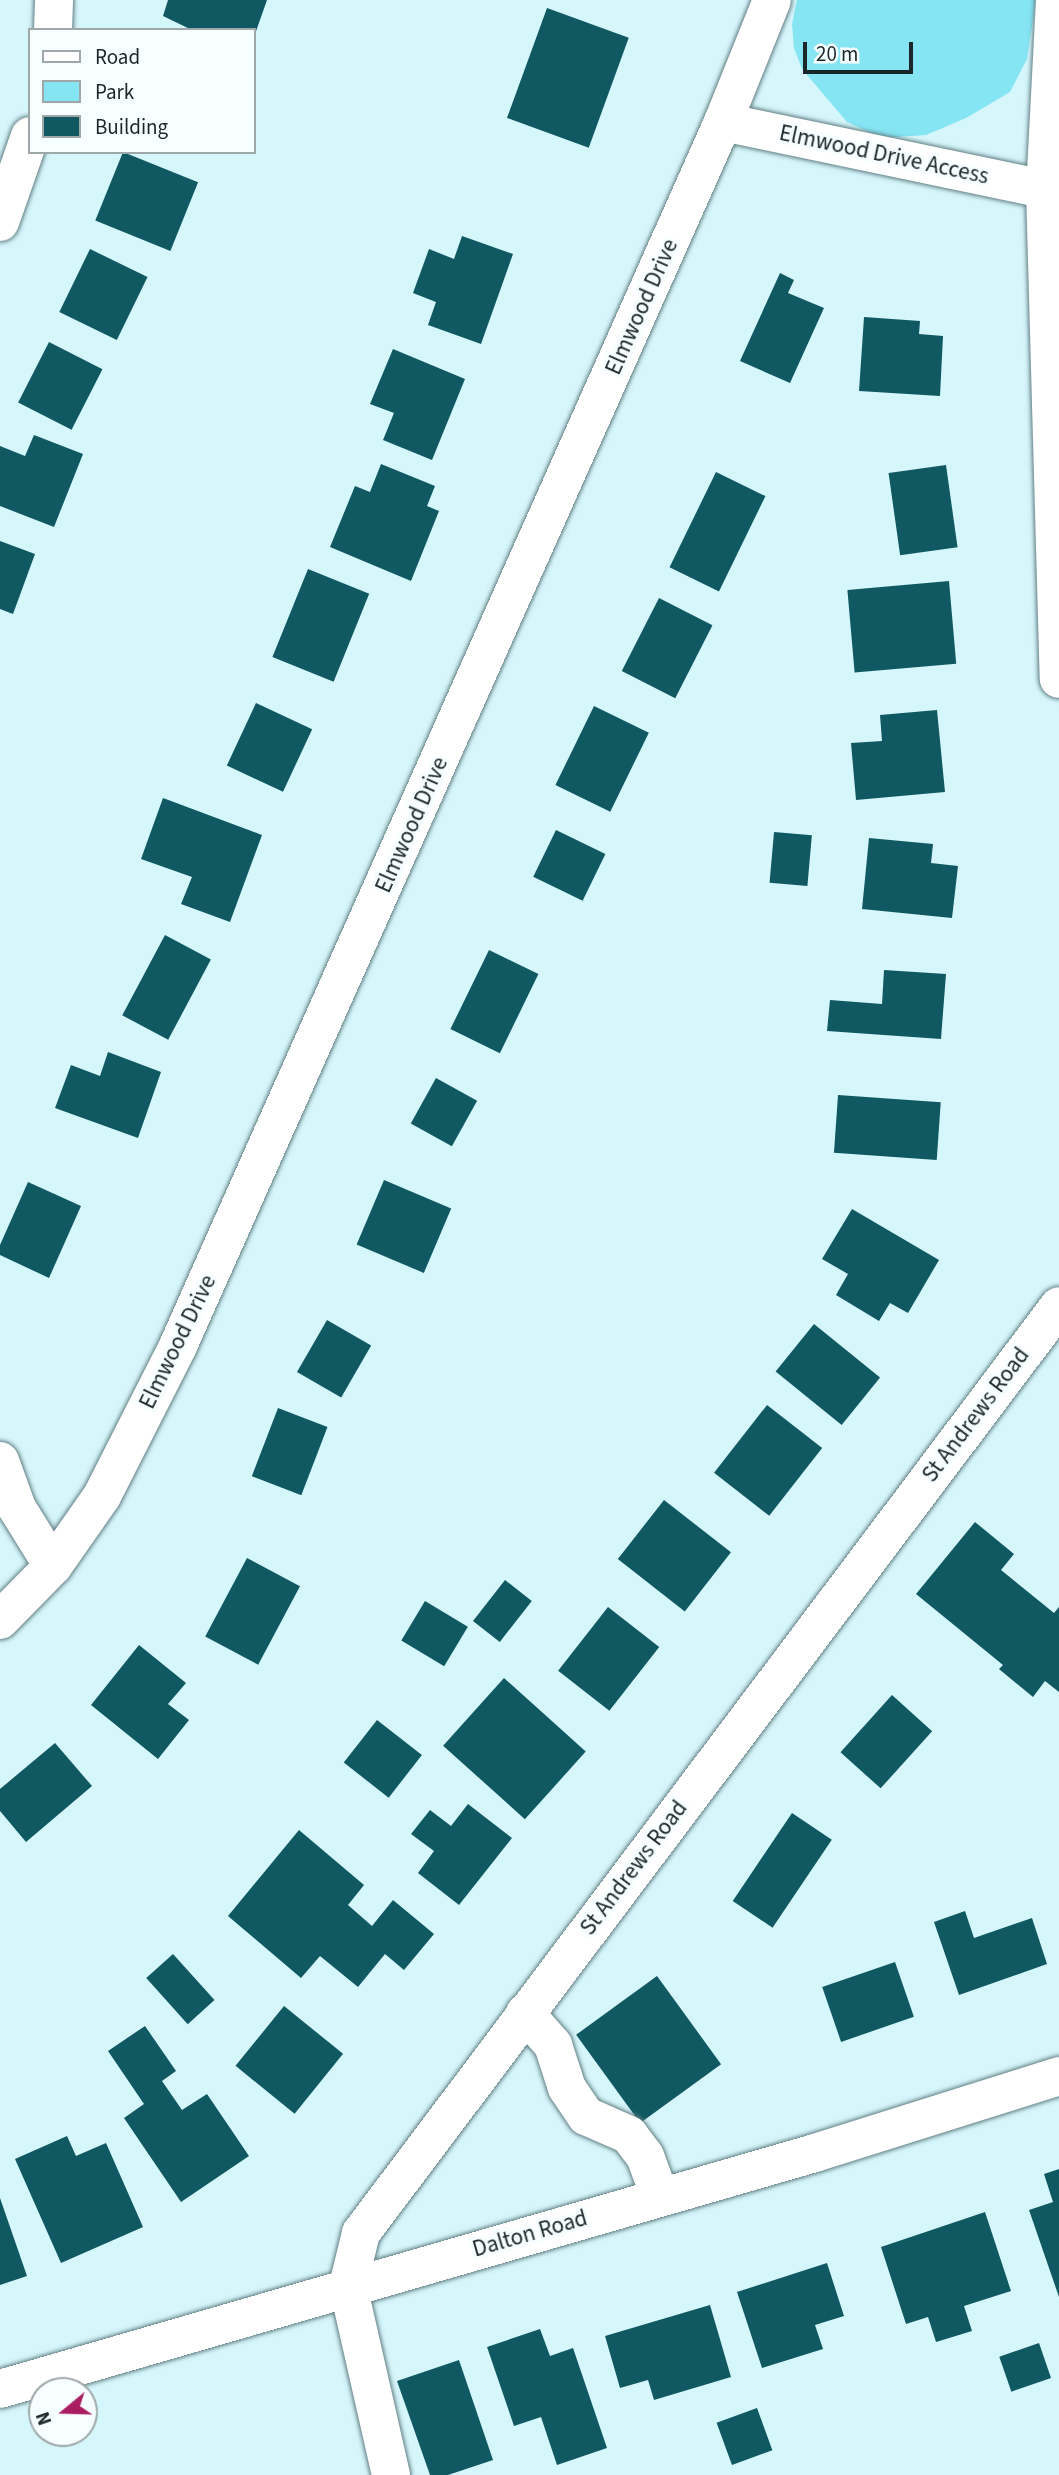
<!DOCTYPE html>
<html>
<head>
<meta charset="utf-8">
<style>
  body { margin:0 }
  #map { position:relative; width:1059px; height:2475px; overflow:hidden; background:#d5f6fb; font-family:"Source Sans 3",sans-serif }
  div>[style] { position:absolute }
  .green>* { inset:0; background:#85e5f3 }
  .building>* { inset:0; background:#115962; transform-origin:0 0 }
  .roads { filter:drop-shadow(0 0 2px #617f83) drop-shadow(0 0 2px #617f83) }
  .minor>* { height:38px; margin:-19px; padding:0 19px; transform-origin:19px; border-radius:19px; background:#fff }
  span { translate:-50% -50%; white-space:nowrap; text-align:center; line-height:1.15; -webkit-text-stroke:7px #f7feff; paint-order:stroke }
  .street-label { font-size:23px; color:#1a2628 }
  .legend { position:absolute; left:28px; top:28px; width:228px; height:126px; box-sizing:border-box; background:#f7feff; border:2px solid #9fa8a9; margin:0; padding:9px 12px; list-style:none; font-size:21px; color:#1a2628 }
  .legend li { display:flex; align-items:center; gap:14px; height:35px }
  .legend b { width:35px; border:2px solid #9fa8a9 }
  .north { position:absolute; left:28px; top:2377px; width:70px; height:70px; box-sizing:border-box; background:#f7feff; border:2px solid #9fa8a9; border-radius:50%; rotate:251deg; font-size:19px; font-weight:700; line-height:28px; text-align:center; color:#1a2628 }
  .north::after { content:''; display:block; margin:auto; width:24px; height:32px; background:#a91e61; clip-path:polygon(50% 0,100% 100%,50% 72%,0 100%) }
  .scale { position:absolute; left:803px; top:42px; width:110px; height:32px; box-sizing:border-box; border:4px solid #1a2628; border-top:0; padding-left:9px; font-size:21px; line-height:24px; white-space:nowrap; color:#1a2628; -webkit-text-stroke:5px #f7feff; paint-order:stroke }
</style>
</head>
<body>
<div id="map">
  <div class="green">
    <div style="clip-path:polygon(797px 0,1036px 0,1027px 59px,1010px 92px,966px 118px,926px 135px,882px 138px,847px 122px,802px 69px,794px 48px,792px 24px)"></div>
  </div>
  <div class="building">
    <div style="clip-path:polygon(168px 0,267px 0,254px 37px,254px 30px,192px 30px,163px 16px)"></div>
    <div style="left:547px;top:8px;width:87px;height:117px;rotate:20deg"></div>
    <div style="left:123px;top:152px;width:81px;height:74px;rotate:22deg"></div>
    <div style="clip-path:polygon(462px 236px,513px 254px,481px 344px,428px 325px,436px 302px,413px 293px,429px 249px,454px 259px)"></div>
    <div style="left:90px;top:249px;width:64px;height:70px;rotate:26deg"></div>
    <div style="clip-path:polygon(780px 273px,794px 280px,788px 293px,824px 308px,790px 383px,740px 361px)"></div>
    <div style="clip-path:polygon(864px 317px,920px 321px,919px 334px,943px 336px,940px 396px,859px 391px)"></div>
    <div style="left:49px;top:342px;width:60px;height:68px;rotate:27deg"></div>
    <div style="clip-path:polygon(393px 349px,465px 379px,432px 460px,383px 440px,394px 413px,370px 404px)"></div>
    <div style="clip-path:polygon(34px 435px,83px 454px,54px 527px,0 506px,0 446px,25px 456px)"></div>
    <div style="clip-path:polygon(381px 464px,435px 486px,427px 506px,439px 511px,411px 581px,330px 547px,355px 486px,370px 492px)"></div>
    <div style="left:946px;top:465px;width:83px;height:58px;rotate:82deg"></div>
    <div style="left:716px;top:472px;width:55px;height:106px;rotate:26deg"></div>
    <div style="clip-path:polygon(0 541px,35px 554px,13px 614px,0 609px)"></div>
    <div style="left:308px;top:569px;width:66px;height:95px;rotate:22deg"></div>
    <div style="left:949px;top:581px;width:83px;height:102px;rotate:85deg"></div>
    <div style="left:659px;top:598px;width:60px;height:82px;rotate:27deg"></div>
    <div style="left:256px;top:703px;width:62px;height:69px;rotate:25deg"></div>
    <div style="left:594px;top:706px;width:61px;height:88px;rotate:26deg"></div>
    <div style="clip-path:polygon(937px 710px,945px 792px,856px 800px,851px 743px,882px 741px,880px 715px)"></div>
    <div style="clip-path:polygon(163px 798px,262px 835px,230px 922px,181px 904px,192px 877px,141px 859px)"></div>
    <div style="left:556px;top:830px;width:55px;height:52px;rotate:26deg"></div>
    <div style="left:774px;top:832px;width:38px;height:51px;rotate:5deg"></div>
    <div style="clip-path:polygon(869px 838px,933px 844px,931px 863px,958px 866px,952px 918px,862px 909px)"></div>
    <div style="left:165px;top:935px;width:52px;height:91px;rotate:28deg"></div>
    <div style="left:489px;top:950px;width:55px;height:88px;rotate:26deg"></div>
    <div style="clip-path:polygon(884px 970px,946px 974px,941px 1039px,827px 1031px,830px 1000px,882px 1004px)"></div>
    <div style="clip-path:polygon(108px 1052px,161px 1072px,138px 1138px,55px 1108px,71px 1065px,100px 1076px)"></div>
    <div style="left:436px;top:1078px;width:47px;height:52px;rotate:29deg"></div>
    <div style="left:838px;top:1095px;width:103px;height:58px;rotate:4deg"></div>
    <div style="left:384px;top:1180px;width:73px;height:70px;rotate:23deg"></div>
    <div style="clip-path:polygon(28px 1182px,81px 1206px,49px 1278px,0 1255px,0 1245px)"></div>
    <div style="clip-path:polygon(852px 1209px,939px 1260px,908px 1313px,890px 1303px,879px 1321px,836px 1295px,848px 1274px,822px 1259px)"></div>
    <div style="left:327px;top:1320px;width:51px;height:60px;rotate:30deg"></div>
    <div style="left:814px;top:1324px;width:85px;height:61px;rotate:39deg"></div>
    <div style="left:767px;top:1405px;width:70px;height:86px;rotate:38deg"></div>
    <div style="left:278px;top:1408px;width:53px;height:73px;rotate:21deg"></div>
    <div style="left:664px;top:1500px;width:85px;height:75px;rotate:38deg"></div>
    <div style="clip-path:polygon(975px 1522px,1014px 1554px,1001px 1570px,1054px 1613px,1059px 1607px,1059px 1692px,1045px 1681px,1033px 1697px,999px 1669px,1003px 1665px,916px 1594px)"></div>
    <div style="left:247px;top:1558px;width:60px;height:89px;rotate:28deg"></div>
    <div style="left:505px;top:1580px;width:34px;height:52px;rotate:38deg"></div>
    <div style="left:425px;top:1601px;width:50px;height:46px;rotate:31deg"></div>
    <div style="left:608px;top:1607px;width:65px;height:81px;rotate:38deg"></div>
    <div style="clip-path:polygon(139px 1645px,186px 1683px,168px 1704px,189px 1720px,158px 1759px,91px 1705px)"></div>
    <div style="left:504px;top:1678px;width:110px;height:91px;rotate:42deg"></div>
    <div style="left:892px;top:1695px;width:54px;height:77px;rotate:42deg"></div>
    <div style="left:377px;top:1720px;width:57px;height:54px;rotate:38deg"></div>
    <div style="clip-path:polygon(55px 1743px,92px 1786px,26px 1842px,0 1811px,0 1789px)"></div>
    <div style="clip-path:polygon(468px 1804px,512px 1838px,459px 1905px,418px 1873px,434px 1851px,411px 1834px,430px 1810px,451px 1826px)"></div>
    <div style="left:792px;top:1813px;width:48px;height:106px;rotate:34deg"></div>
    <div style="clip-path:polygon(299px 1830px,364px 1885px,348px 1905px,372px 1926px,393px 1900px,434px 1934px,404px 1970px,385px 1954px,358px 1987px,320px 1956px,301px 1978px,228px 1916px)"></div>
    <div style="clip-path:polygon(965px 1911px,974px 1938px,1032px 1918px,1047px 1964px,959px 1995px,934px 1922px)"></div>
    <div style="left:173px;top:1954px;width:62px;height:36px;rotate:48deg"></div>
    <div style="left:895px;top:1962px;width:58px;height:77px;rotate:71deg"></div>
    <div style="left:657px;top:1976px;width:109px;height:100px;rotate:54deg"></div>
    <div style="left:284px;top:2006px;width:76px;height:77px;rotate:39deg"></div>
    <div style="clip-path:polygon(145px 2026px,176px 2071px,162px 2081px,182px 2110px,207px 2094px,249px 2156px,181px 2202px,124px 2118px,144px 2104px,108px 2051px)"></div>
    <div style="clip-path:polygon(67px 2136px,76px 2156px,106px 2143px,143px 2227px,61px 2263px,15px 2159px)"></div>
    <div style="clip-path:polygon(1059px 2169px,1059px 2297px,1029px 2210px,1053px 2202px,1044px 2174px)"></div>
    <div style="clip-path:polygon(0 2198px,27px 2276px,0 2285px)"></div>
    <div style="clip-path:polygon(985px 2212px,1011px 2291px,964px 2306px,972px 2331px,936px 2342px,928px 2317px,906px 2324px,881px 2247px)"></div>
    <div style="clip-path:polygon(827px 2263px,844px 2316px,815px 2325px,823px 2349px,762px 2368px,737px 2292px)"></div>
    <div style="clip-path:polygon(710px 2305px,731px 2377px,654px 2400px,648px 2380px,620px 2388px,605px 2336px)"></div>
    <div style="clip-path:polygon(540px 2329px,550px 2356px,573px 2348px,607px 2448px,557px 2465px,541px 2417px,514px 2426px,487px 2347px)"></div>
    <div style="left:1039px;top:2343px;width:37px;height:42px;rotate:71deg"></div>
    <div style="clip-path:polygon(459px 2360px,493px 2460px,448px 2475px,430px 2475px,397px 2381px)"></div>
    <div style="left:757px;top:2408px;width:45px;height:43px;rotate:70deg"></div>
  </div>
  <div class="roads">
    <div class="minor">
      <div style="left:1055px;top:0;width:189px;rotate:93deg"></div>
      <div style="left:1045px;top:189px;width:490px;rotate:88.4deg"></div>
      <div style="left:53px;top:30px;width:30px;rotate:-88deg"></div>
      <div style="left:723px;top:122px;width:329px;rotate:11.8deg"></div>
      <div style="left:0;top:222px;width:91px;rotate:-70.8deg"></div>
      <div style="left:0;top:1461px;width:50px;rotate:70.1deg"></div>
      <div style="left:17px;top:1508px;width:68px;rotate:58.2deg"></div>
      <div style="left:0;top:1620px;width:76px;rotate:-45.5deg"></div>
      <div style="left:53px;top:1566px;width:85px;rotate:-55deg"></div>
      <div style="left:102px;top:1496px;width:168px;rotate:-63.1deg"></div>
      <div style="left:178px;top:1346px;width:1340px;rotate:-66deg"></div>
      <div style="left:723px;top:122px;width:131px;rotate:-68.1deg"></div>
      <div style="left:525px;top:2013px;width:43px;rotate:48.8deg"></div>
      <div style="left:553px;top:2045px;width:45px;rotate:72deg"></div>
      <div style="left:567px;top:2088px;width:34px;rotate:56deg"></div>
      <div style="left:586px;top:2116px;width:47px;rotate:23.8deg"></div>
      <div style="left:629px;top:2135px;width:26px;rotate:53deg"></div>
      <div style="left:645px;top:2156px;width:44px;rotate:69.9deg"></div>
      <div style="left:0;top:2389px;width:848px;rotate:-16.15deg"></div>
      <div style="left:815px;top:2153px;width:256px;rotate:-17.5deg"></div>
      <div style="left:391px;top:2475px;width:194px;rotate:-102.8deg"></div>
      <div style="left:348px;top:2286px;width:55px;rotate:-76.2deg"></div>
      <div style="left:361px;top:2233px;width:1160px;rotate:-53.02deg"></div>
    </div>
  </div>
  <div class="street-label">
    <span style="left:884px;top:155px;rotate:12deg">Elmwood Drive Access</span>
    <span style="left:642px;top:307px;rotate:-66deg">Elmwood Drive</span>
    <span style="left:412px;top:825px;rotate:-66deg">Elmwood Drive</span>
    <span style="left:178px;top:1342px;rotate:-64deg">Elmwood Drive</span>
    <span style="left:976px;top:1415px;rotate:-53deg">St Andrews Road</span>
    <span style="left:634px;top:1868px;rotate:-53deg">St Andrews Road</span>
    <span style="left:530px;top:2234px;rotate:-16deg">Dalton Road</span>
  </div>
  <ul class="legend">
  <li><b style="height:9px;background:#fff"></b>Road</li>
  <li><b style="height:19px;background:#85e5f3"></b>Park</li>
  <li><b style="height:19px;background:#115962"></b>Building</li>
  </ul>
  <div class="north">N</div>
  <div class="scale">20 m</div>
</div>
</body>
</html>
